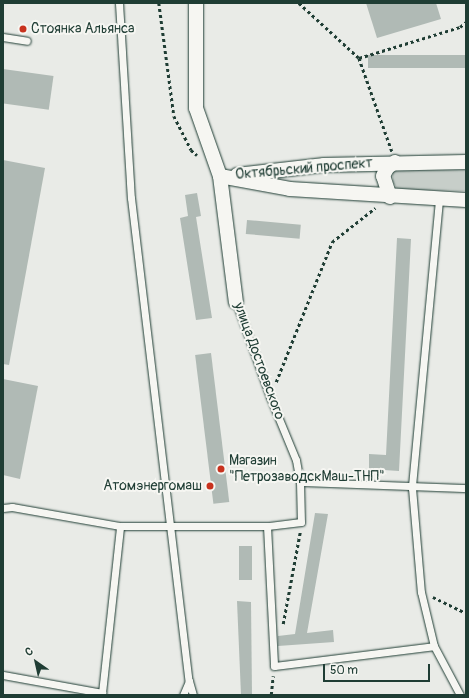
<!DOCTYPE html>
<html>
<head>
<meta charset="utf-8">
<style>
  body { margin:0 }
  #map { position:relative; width:469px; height:698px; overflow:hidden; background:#e9ebe7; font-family:Pangolin,sans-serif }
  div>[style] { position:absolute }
  .green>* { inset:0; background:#c7cec9 }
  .building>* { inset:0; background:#b0bab5; transform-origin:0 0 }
  .path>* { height:2.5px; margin-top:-1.25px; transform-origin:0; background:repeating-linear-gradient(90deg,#1f3d34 0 3px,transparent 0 6px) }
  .roads { filter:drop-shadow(0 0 1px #1f3d34) drop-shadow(0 0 1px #1f3d34) }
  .service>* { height:7px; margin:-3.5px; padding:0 3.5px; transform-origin:3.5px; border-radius:3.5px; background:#f6f6f2 }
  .minor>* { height:14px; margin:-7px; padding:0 7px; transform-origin:7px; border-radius:7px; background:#f6f6f2 }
  .dots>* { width:11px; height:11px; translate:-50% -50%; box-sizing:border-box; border:2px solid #f6f6f2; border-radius:50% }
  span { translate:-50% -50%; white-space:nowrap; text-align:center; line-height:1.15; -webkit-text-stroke:4px #f6f6f2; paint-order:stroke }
  .poi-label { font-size:14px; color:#1f3d34 }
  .left { translate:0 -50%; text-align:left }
  .right { translate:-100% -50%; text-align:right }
  .street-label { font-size:14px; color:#1f3d34 }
  .frame { position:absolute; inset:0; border:4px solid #1f3d34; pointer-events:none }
  .north { position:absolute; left:16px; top:642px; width:40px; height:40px; -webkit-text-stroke:3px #f6f6f2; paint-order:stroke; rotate:326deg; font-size:11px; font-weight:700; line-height:16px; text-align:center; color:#1f3d34 }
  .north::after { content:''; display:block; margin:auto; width:14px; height:18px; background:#1f3d34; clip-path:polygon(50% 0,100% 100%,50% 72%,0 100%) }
  .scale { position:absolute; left:323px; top:664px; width:107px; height:18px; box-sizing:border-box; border:2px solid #1f3d34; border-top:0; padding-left:5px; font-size:12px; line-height:14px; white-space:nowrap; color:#1f3d34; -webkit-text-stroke:3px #f6f6f2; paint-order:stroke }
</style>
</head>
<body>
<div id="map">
  <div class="green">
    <div style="clip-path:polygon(402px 169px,466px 170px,466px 191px,398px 190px,393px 182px,393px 172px)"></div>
  </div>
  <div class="building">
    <div style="clip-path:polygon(366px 3px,436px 3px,441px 19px,377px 38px)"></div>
    <div style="left:466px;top:55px;width:13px;height:98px;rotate:90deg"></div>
    <div style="left:3px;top:69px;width:51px;height:34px;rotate:8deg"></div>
    <div style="clip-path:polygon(3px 160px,45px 168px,9px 365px,3px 364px)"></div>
    <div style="clip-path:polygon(197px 193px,201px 216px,196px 217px,212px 318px,196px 320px,180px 218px,188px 216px,185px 195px)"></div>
    <div style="left:247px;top:220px;width:54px;height:14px;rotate:5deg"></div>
    <div style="clip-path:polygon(397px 238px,411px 239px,399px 471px,369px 469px,369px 454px,386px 455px)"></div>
    <div style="left:211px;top:353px;width:150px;height:16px;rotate:83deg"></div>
    <div style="clip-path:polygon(3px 379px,38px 386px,20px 479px,3px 475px)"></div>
    <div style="clip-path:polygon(315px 513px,328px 514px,307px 633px,333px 630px,334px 642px,278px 646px,278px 636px,295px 634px)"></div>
    <div style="left:239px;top:546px;width:13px;height:34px"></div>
    <div style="clip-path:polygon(237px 601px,251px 602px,252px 695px,241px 695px)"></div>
  </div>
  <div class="path">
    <div style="left:159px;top:3px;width:114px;rotate:82.4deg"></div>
    <div style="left:174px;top:116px;width:38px;rotate:63deg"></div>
    <div style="left:191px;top:150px;width:8px;rotate:40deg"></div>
    <div style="left:299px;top:3px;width:81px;rotate:42.5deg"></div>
    <div style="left:359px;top:58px;width:99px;rotate:70.5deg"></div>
    <div style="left:359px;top:58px;width:106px;rotate:-17.1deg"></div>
    <div style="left:460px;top:27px;width:8px;rotate:-40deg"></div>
    <div style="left:276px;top:382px;width:151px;rotate:-68.2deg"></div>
    <div style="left:332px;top:242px;width:55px;rotate:-38.3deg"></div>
    <div style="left:433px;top:597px;width:37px;rotate:26deg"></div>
    <div style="left:283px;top:624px;width:94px;rotate:-79.5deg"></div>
    <div style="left:271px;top:695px;width:19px;rotate:-84deg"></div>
  </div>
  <div class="roads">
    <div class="service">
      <div style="left:119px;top:3px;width:195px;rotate:86.5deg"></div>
      <div style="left:131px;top:198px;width:486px;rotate:83.2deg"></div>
      <div style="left:189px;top:681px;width:15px;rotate:113deg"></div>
      <div style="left:3px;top:37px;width:24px;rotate:9deg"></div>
      <div style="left:439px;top:200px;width:289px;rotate:95.4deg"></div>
      <div style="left:412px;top:488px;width:104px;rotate:85.1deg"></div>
      <div style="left:421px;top:592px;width:56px;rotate:76.5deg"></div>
      <div style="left:434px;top:646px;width:55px;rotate:62deg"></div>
      <div style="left:236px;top:302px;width:101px;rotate:70.3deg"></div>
      <div style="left:270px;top:397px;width:68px;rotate:67.6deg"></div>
      <div style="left:296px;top:460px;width:22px;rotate:80deg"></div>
      <div style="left:300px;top:482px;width:40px;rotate:88.6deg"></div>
      <div style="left:301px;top:522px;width:34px;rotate:173deg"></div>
      <div style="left:267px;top:526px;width:140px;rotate:87.1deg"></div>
      <div style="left:274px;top:666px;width:161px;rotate:-7.1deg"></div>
      <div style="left:300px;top:482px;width:166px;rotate:2.1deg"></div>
      <div style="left:3px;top:508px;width:9px;rotate:-6deg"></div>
      <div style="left:12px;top:507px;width:110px;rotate:10deg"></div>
      <div style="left:120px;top:526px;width:147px"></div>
      <div style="left:3px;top:675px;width:101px;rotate:10.3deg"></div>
      <div style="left:102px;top:693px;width:168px;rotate:-83.8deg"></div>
      <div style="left:189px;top:681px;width:15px;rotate:74deg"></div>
    </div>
    <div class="minor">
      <div style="left:196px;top:3px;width:105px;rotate:90deg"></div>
      <div style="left:196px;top:108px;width:72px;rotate:70.6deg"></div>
      <div style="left:220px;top:176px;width:127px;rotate:82.8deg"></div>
      <div style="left:237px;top:175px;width:88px;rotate:-6.6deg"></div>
      <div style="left:324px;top:165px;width:142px;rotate:-1.2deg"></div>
      <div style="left:220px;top:176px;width:71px;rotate:10.5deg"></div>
      <div style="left:290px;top:189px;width:176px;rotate:3.6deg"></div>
      <div style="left:390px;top:197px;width:22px;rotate:-108deg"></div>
      <div style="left:383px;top:176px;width:9px;rotate:-63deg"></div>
      <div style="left:387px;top:168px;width:10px;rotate:-37deg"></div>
    </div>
  </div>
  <div class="dots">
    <div style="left:23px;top:29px;background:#c8321e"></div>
    <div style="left:221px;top:469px;background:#c8321e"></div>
    <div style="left:210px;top:486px;background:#c8321e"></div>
  </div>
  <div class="poi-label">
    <span class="left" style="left:31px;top:29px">Стоянка Альянса</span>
    <span class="left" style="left:229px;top:469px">Магазин<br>"ПетрозаводскМаш-ТНП"</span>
    <span class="right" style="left:202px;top:486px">Атомэнергомаш</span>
  </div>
  <div class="street-label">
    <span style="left:304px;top:169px;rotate:-5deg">Октябрьский проспект</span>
    <span style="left:259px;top:361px;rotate:70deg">улица Достоевского</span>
  </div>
  <div class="frame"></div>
  <div class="north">С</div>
  <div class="scale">50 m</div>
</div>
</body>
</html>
